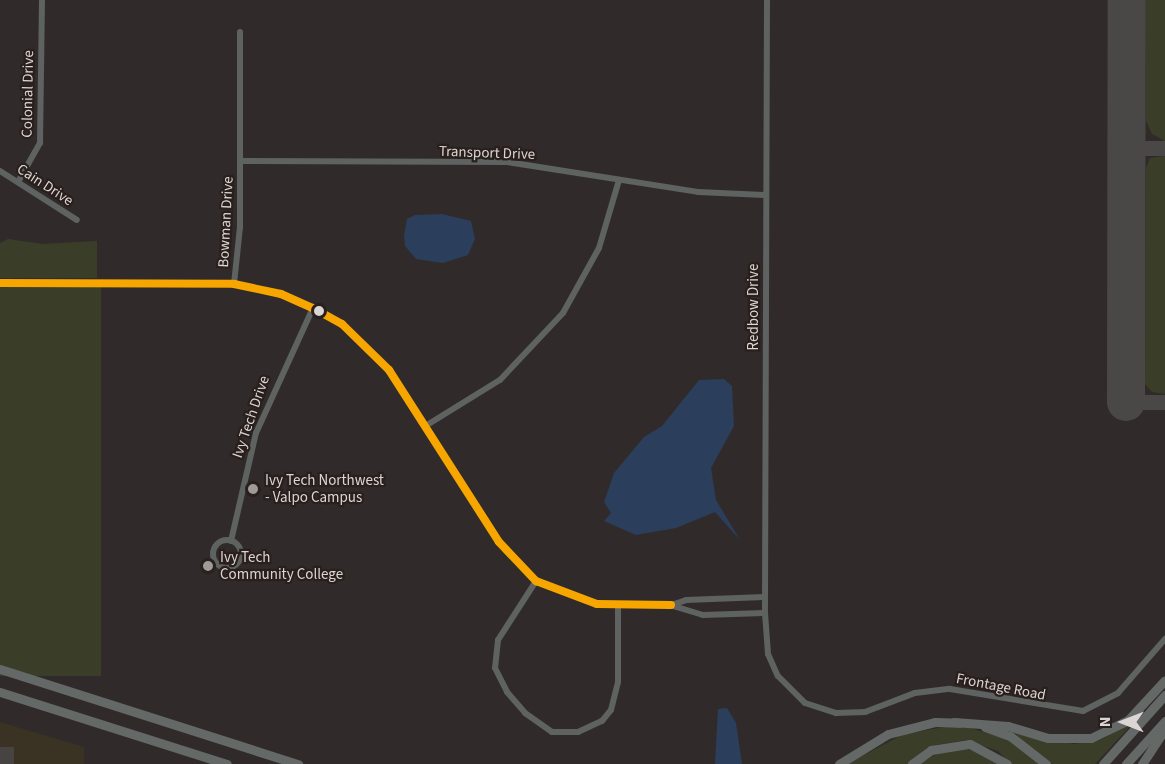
<!DOCTYPE html>
<html>
<head>
<meta charset="utf-8">
<style>
  body { margin:0 }
  #map { position:relative; width:1165px; height:764px; overflow:hidden; background:#302b2a; font-family:"Source Sans 3",sans-serif }
  div>[style] { position:absolute }
  .commercial>* { inset:0; background:#3a3223 }
  .green>* { inset:0; background:#3a3e29; transform-origin:0 0 }
  .water>* { inset:0; background:#2b3e5c }
  .taxiway>* { height:15px; margin:-7.5px; padding:0 7.5px; transform-origin:7.5px; border-radius:7.5px; background:#4a4846 }
  .runway>* { height:38px; margin:-19px; padding:0 19px; transform-origin:19px; border-radius:19px; background:#4a4846 }
  .building>* { inset:0; background:#474342; transform-origin:0 0 }
  .minor>* { height:6px; margin:-3px; padding:0 3px; transform-origin:3px; border-radius:3px; background:#5e6261 }
  .minor>.ring { margin:-3px; padding:0; box-sizing:content-box; background:none; border:6px solid #5e6261; border-radius:50% }
  .highway>* { height:9px; margin:-4.5px; padding:0 4.5px; transform-origin:4.5px; border-radius:4.5px; background:#646968 }
  .bus-1>* { height:8px; margin:-4px; padding:0 4px; transform-origin:4px; border-radius:4px; background:#f7a600 }
  .dots>* { width:16px; height:16px; translate:-50% -50%; box-sizing:border-box; border:3px solid #29201d; border-radius:50% }
  span { translate:-50% -50%; white-space:nowrap; text-align:center; line-height:1.15; -webkit-text-stroke:4.5px #29201d; paint-order:stroke }
  .street-label { font-size:15px; color:#dbd5d3 }
  .poi-label { font-size:15px; color:#dbd5d3 }
  .left { translate:0 -50%; text-align:left }
  .north { position:absolute; left:1093px; top:692px; width:60px; height:60px; -webkit-text-stroke:4px #29201d; paint-order:stroke; rotate:270deg; font-size:16px; font-weight:700; line-height:24px; text-align:center; color:#dbd5d3 }
  .north::after { content:''; display:block; margin:auto; width:21px; height:27px; background:#dbd5d3; clip-path:polygon(50% 0,100% 100%,50% 72%,0 100%) }
</style>
</head>
<body>
<div id="map">
  <div class="commercial">
    <div style="clip-path:polygon(0 722px,84px 747px,84px 764px,0 764px)"></div>
  </div>
  <div class="green">
    <div style="clip-path:polygon(1146px 0,1165px 0,1165px 141px,1152px 134px,1146px 121px)"></div>
    <div style="clip-path:polygon(1165px 156px,1165px 394px,1152px 392px,1145px 384px,1146px 168px,1150px 158px)"></div>
    <div style="clip-path:polygon(8px 239px,43px 244px,97px 241px,97px 278px,0 278px,0 243px)"></div>
    <div style="left:101px;top:287px;width:389px;height:101px;rotate:90deg"></div>
    <div style="clip-path:polygon(1136px 720px,1095px 764px,1053px 764px,1009px 731px,1074px 744px,1102px 739px)"></div>
    <div style="clip-path:polygon(945px 727px,967px 727px,1010px 740px,1042px 764px,1011px 764px,998px 751px,966px 740px,935px 745px,908px 764px,847px 764px,904px 734px)"></div>
    <div style="clip-path:polygon(962px 748px,982px 752px,1000px 764px,920px 764px,943px 750px)"></div>
  </div>
  <div class="water">
    <div style="clip-path:polygon(415px 215px,442px 214px,471px 221px,475px 239px,468px 255px,443px 263px,416px 259px,405px 246px,404px 235px,407px 219px)"></div>
    <div style="clip-path:polygon(724px 379px,732px 386px,734px 426px,711px 468px,716px 500px,740px 540px,715px 512px,676px 528px,636px 535px,604px 521px,611px 513px,604px 502px,614px 473px,644px 437px,662px 426px,699px 380px)"></div>
    <div style="clip-path:polygon(727px 708px,736px 723px,742px 764px,715px 764px,718px 709px)"></div>
  </div>
  <div class="taxiway">
    <div style="left:1127px;top:148px;width:38px"></div>
    <div style="left:1126px;top:402px;width:39px"></div>
  </div>
  <div class="runway">
    <div style="left:1126px;top:402px;width:402px;rotate:-89.9deg"></div>
  </div>
  <div class="building">
    <div style="left:0;top:747px;width:14px;height:17px"></div>
  </div>
  <div class="minor">
    <div style="left:767px;top:0;width:613px;rotate:90.19deg"></div>
    <div style="left:765px;top:613px;width:41px;rotate:85.8deg"></div>
    <div style="left:768px;top:654px;width:24px;rotate:66deg"></div>
    <div style="left:778px;top:676px;width:38px;rotate:45deg"></div>
    <div style="left:805px;top:703px;width:33px;rotate:18deg"></div>
    <div style="left:836px;top:713px;width:29px;rotate:-2deg"></div>
    <div style="left:865px;top:712px;width:53px;rotate:-20.8deg"></div>
    <div style="left:915px;top:693px;width:35px;rotate:-7deg"></div>
    <div style="left:950px;top:689px;width:135px;rotate:9.4deg"></div>
    <div style="left:1083px;top:711px;width:39px;rotate:-27deg"></div>
    <div style="left:1118px;top:693px;width:72px;rotate:-49deg"></div>
    <div style="left:242px;top:161px;width:265px;rotate:0.2deg"></div>
    <div style="left:507px;top:162px;width:193px;rotate:8.9deg"></div>
    <div style="left:698px;top:192px;width:68px;rotate:2.5deg"></div>
    <div style="left:0;top:171px;width:91px;rotate:32.5deg"></div>
    <div style="left:18px;top:182px;width:45px;rotate:-60.6deg"></div>
    <div style="left:40px;top:143px;width:143px;rotate:-89.2deg"></div>
    <div style="left:0;top:283px;width:234px;rotate:0.2deg"></div>
    <div style="left:234px;top:284px;width:48px;rotate:12deg"></div>
    <div style="left:281px;top:294px;width:35px;rotate:24deg"></div>
    <div style="left:313px;top:308px;width:33px;rotate:29deg"></div>
    <div style="left:342px;top:324px;width:66px;rotate:44.4deg"></div>
    <div style="left:389px;top:370px;width:204px;rotate:57.4deg"></div>
    <div style="left:499px;top:542px;width:54px;rotate:46.5deg"></div>
    <div style="left:536px;top:581px;width:65px;rotate:20.7deg"></div>
    <div style="left:597px;top:604px;width:74px;rotate:0.8deg"></div>
    <div style="left:234px;top:284px;width:57px;rotate:-84deg"></div>
    <div style="left:240px;top:227px;width:195px;rotate:-90deg"></div>
    <div style="left:427px;top:425px;width:86px;rotate:-31.7deg"></div>
    <div style="left:500px;top:380px;width:92px;rotate:-46.8deg"></div>
    <div style="left:563px;top:313px;width:74px;rotate:-61deg"></div>
    <div style="left:599px;top:248px;width:71px;rotate:-73.6deg"></div>
    <div class="ring" style="left:213px;top:540px;width:22px;height:22px"></div>
    <div style="left:231px;top:541px;width:111px;rotate:-77deg"></div>
    <div style="left:256px;top:433px;width:137px;rotate:-65.5deg"></div>
    <div style="left:536px;top:581px;width:70px;rotate:122.8deg"></div>
    <div style="left:498px;top:640px;width:28px;rotate:96deg"></div>
    <div style="left:495px;top:668px;width:27px;rotate:63deg"></div>
    <div style="left:507px;top:692px;width:28px;rotate:49deg"></div>
    <div style="left:525px;top:713px;width:33px;rotate:35deg"></div>
    <div style="left:552px;top:732px;width:26px"></div>
    <div style="left:578px;top:732px;width:26px;rotate:-25deg"></div>
    <div style="left:602px;top:721px;width:14px;rotate:-51deg"></div>
    <div style="left:611px;top:710px;width:29px;rotate:-76deg"></div>
    <div style="left:618px;top:682px;width:76px;rotate:-90deg"></div>
    <div style="left:765px;top:613px;width:62px;rotate:178.2deg"></div>
    <div style="left:703px;top:615px;width:34px;rotate:-163deg"></div>
    <div style="left:671px;top:605px;width:16px;rotate:-18deg"></div>
    <div style="left:686px;top:600px;width:79px;rotate:-2.2deg"></div>
  </div>
  <div class="highway">
    <div style="left:0;top:669px;width:313px;rotate:17.7deg"></div>
    <div style="left:0;top:692px;width:238px;rotate:17.6deg"></div>
    <div style="left:954px;top:722px;width:54px;rotate:4.2deg"></div>
    <div style="left:1008px;top:726px;width:42px;rotate:16.7deg"></div>
    <div style="left:1048px;top:738px;width:43px"></div>
    <div style="left:1091px;top:738px;width:41px;rotate:-25.9deg"></div>
    <div style="left:1128px;top:720px;width:54px;rotate:-47.2deg"></div>
    <div style="left:985px;top:727px;width:27px;rotate:20deg"></div>
    <div style="left:1010px;top:736px;width:46px;rotate:37.9deg"></div>
    <div style="left:839px;top:764px;width:57px;rotate:-31.5deg"></div>
    <div style="left:888px;top:734px;width:49px;rotate:-14.3deg"></div>
    <div style="left:935px;top:722px;width:24px;rotate:2deg"></div>
    <div style="left:912px;top:764px;width:24px;rotate:-36deg"></div>
    <div style="left:931px;top:750px;width:39px;rotate:-9deg"></div>
    <div style="left:970px;top:744px;width:42px;rotate:28.4deg"></div>
    <div style="left:1103px;top:764px;width:93px;rotate:-48.1deg"></div>
    <div style="left:1126px;top:764px;width:58px;rotate:-47.8deg"></div>
    <div style="left:1142px;top:764px;width:42px;rotate:-56.7deg"></div>
  </div>
  <div class="bus-1">
    <div style="left:0;top:283px;width:234px;rotate:0.2deg"></div>
    <div style="left:234px;top:284px;width:48px;rotate:12deg"></div>
    <div style="left:281px;top:294px;width:35px;rotate:24deg"></div>
    <div style="left:313px;top:308px;width:33px;rotate:29deg"></div>
    <div style="left:342px;top:324px;width:66px;rotate:44.4deg"></div>
    <div style="left:389px;top:370px;width:204px;rotate:57.4deg"></div>
    <div style="left:499px;top:542px;width:54px;rotate:46.5deg"></div>
    <div style="left:536px;top:581px;width:65px;rotate:20.7deg"></div>
    <div style="left:597px;top:604px;width:74px;rotate:0.8deg"></div>
  </div>
  <div class="dots">
    <div style="left:319px;top:311px;background:#dbd5d3"></div>
    <div style="left:253px;top:489px;background:#9f9a98"></div>
    <div style="left:208px;top:566px;background:#9f9a98"></div>
  </div>
  <div class="street-label">
    <span style="left:28px;top:94px;rotate:-89deg">Colonial Drive</span>
    <span style="left:487px;top:153px;rotate:2deg">Transport Drive</span>
    <span style="left:45px;top:185px;rotate:33deg">Cain Drive</span>
    <span style="left:226px;top:222px;rotate:-87deg">Bowman Drive</span>
    <span style="left:754px;top:307px;rotate:-90deg">Redbow Drive</span>
    <span style="left:251px;top:417px;rotate:-71deg">Ivy Tech Drive</span>
    <span style="left:1001px;top:687px;rotate:11deg">Frontage Road</span>
  </div>
  <div class="poi-label">
    <span class="left" style="left:265px;top:489px">Ivy Tech Northwest<br>- Valpo Campus</span>
    <span class="left" style="left:220px;top:566px">Ivy Tech<br>Community College</span>
  </div>
  <div class="north">N</div>
</div>
</body>
</html>
